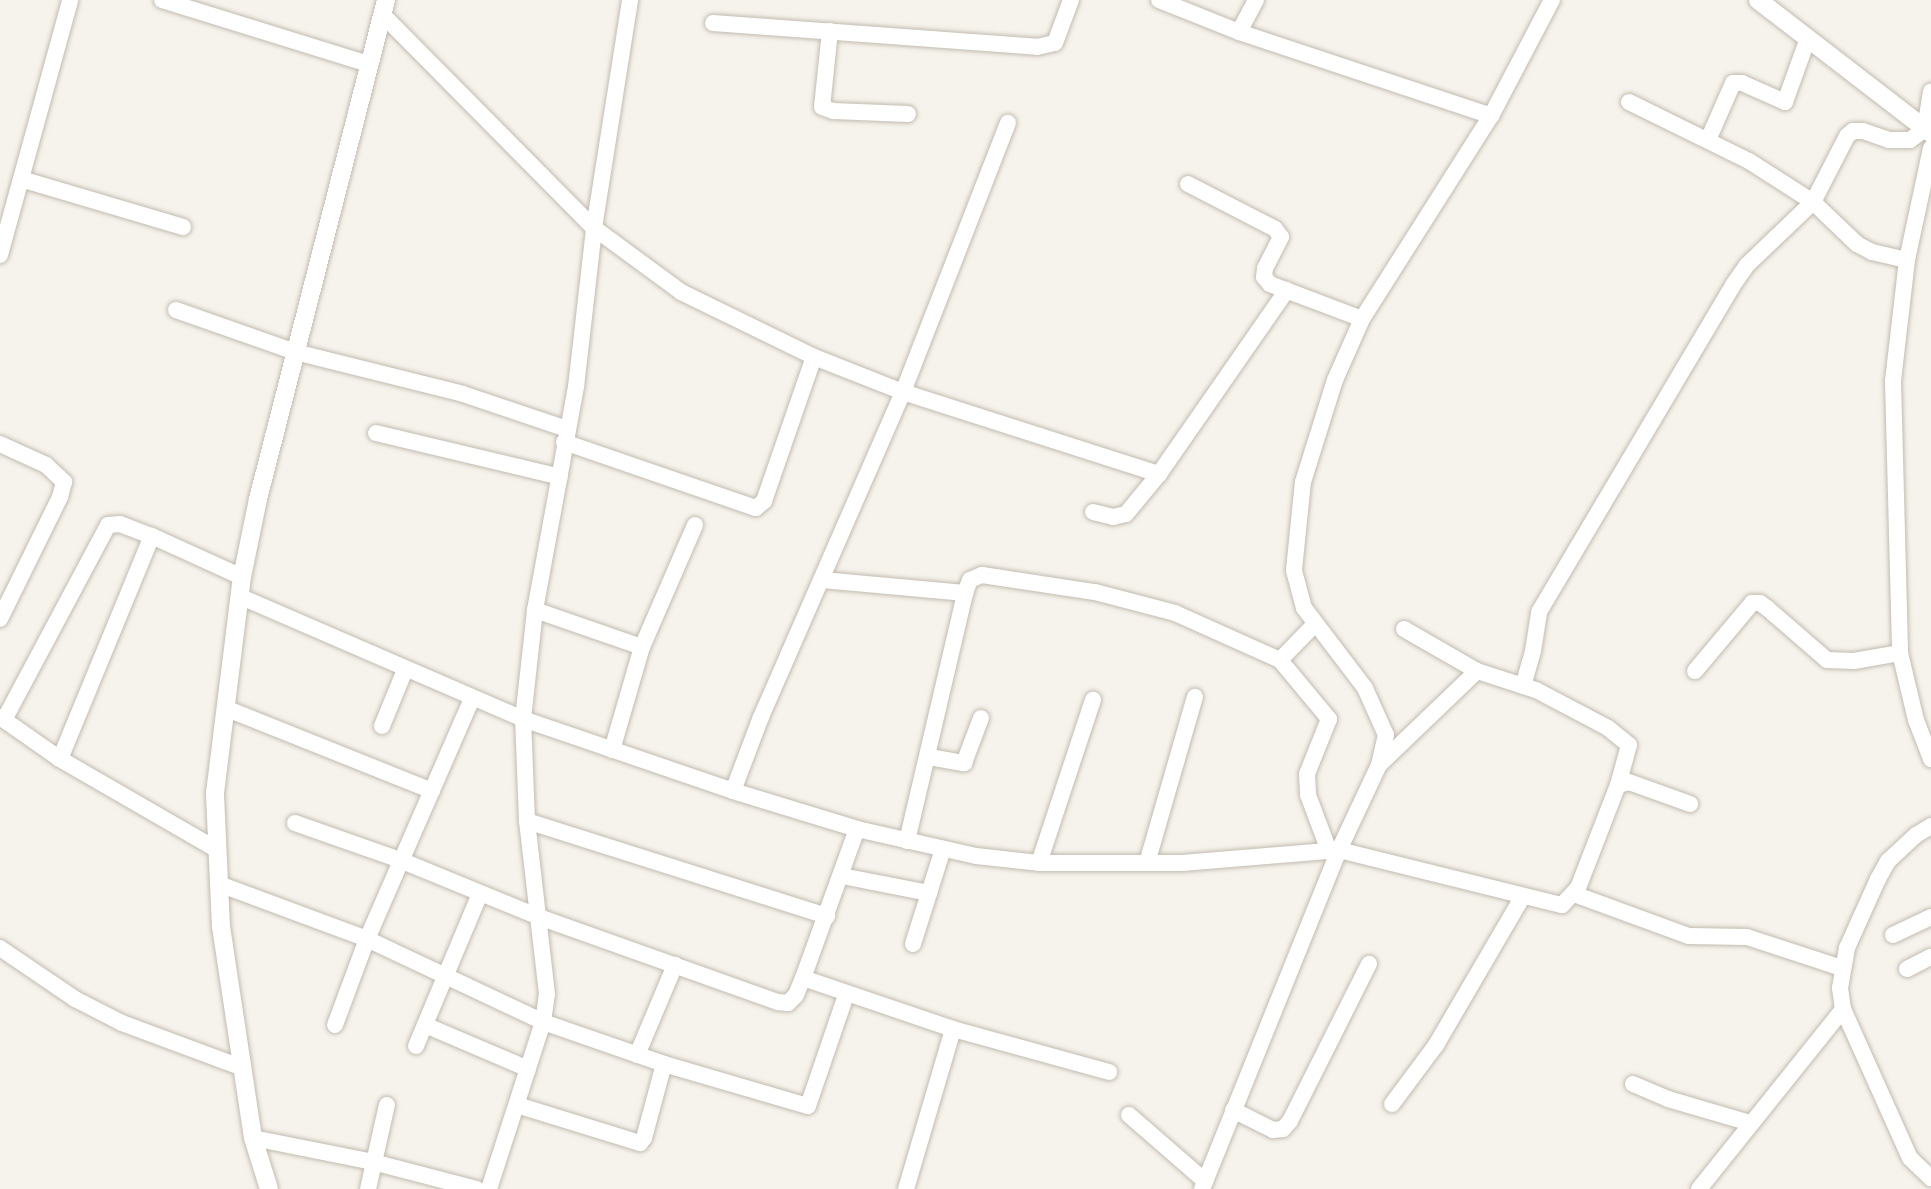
<!DOCTYPE html>
<html>
<head>
<meta charset="utf-8">
<style>
  body { margin:0 }
  #map { position:relative; width:1931px; height:1189px; overflow:hidden; background:#f6f3ec; font-family:Overpass,sans-serif }
  div>[style] { position:absolute }
  .roads { filter:drop-shadow(0 0 2px #c2bbae) drop-shadow(0 0 2px #c2bbae) }
  .minor>* { height:16px; margin:-8px; padding:0 8px; transform-origin:8px; border-radius:8px; background:#fff }
  .tertiary>* { height:18px; margin:-9px; padding:0 9px; transform-origin:9px; border-radius:9px; background:#fff }
  span { translate:-50% -50%; white-space:nowrap; text-align:center; line-height:1.15; -webkit-text-stroke:7px #fff; paint-order:stroke }
</style>
</head>
<body>
<div id="map">
  <div class="roads">
    <div class="minor">
      <div style="left:162px;top:0;width:217px;rotate:17.2deg"></div>
      <div style="left:1159px;top:0;width:86px;rotate:21.8deg"></div>
      <div style="left:1239px;top:32px;width:266px;rotate:18.4deg"></div>
      <div style="left:382px;top:14px;width:301px;rotate:45.3deg"></div>
      <div style="left:594px;top:228px;width:108px;rotate:36.3deg"></div>
      <div style="left:681px;top:292px;width:148px;rotate:26deg"></div>
      <div style="left:814px;top:357px;width:96px;rotate:21.5deg"></div>
      <div style="left:903px;top:392px;width:269px;rotate:17.8deg"></div>
      <div style="left:713px;top:23px;width:325px;rotate:4.2deg"></div>
      <div style="left:1037px;top:47px;width:18px;rotate:-13deg"></div>
      <div style="left:1055px;top:43px;width:46px;rotate:-69.6deg"></div>
      <div style="left:830px;top:31px;width:76px;rotate:96deg"></div>
      <div style="left:822px;top:107px;width:12px;rotate:20deg"></div>
      <div style="left:833px;top:111px;width:75px;rotate:2.3deg"></div>
      <div style="left:1239px;top:32px;width:36px;rotate:-62deg"></div>
      <div style="left:1629px;top:102px;width:134px;rotate:26.2deg"></div>
      <div style="left:1749px;top:161px;width:76px;rotate:32.6deg"></div>
      <div style="left:1813px;top:202px;width:61px;rotate:43.7deg"></div>
      <div style="left:1857px;top:244px;width:17px;rotate:28deg"></div>
      <div style="left:1872px;top:252px;width:36px;rotate:13deg"></div>
      <div style="left:1708px;top:140px;width:62px;rotate:-66.3deg"></div>
      <div style="left:1733px;top:83px;width:9px"></div>
      <div style="left:1742px;top:83px;width:47px;rotate:23.8deg"></div>
      <div style="left:1785px;top:102px;width:68px;rotate:-70.2deg"></div>
      <div style="left:1931px;top:148px;width:115px;rotate:102.1deg"></div>
      <div style="left:1907px;top:260px;width:122px;rotate:96.6deg"></div>
      <div style="left:1893px;top:381px;width:272px;rotate:88.5deg"></div>
      <div style="left:1900px;top:653px;width:69px;rotate:76.6deg"></div>
      <div style="left:1916px;top:720px;width:42px;rotate:69deg"></div>
      <div style="left:21px;top:179px;width:169px;rotate:16.5deg"></div>
      <div style="left:1188px;top:184px;width:98px;rotate:27.3deg"></div>
      <div style="left:1275px;top:229px;width:10px;rotate:53deg"></div>
      <div style="left:1281px;top:237px;width:35px;rotate:117deg"></div>
      <div style="left:1265px;top:268px;width:9px;rotate:96deg"></div>
      <div style="left:1264px;top:277px;width:9px;rotate:49deg"></div>
      <div style="left:1270px;top:284px;width:98px;rotate:20.8deg"></div>
      <div style="left:0;top:255px;width:264px;rotate:-74.6deg"></div>
      <div style="left:176px;top:310px;width:126px;rotate:19.4deg"></div>
      <div style="left:295px;top:352px;width:173px;rotate:14deg"></div>
      <div style="left:463px;top:394px;width:110px;rotate:18.6deg"></div>
      <div style="left:376px;top:433px;width:189px;rotate:13.4deg"></div>
      <div style="left:564px;top:442px;width:203px;rotate:19deg"></div>
      <div style="left:756px;top:508px;width:11px;rotate:-41deg"></div>
      <div style="left:764px;top:501px;width:152px;rotate:-70.9deg"></div>
      <div style="left:0;top:444px;width:51px;rotate:24.5deg"></div>
      <div style="left:46px;top:465px;width:25px;rotate:43deg"></div>
      <div style="left:64px;top:482px;width:16px;rotate:105deg"></div>
      <div style="left:60px;top:497px;width:136px;rotate:116.2deg"></div>
      <div style="left:1093px;top:512px;width:21px;rotate:14deg"></div>
      <div style="left:1113px;top:517px;width:13px;rotate:-13deg"></div>
      <div style="left:1126px;top:514px;width:52px;rotate:-50.5deg"></div>
      <div style="left:1159px;top:474px;width:224px;rotate:-55.2deg"></div>
      <div style="left:822px;top:580px;width:144px;rotate:5.2deg"></div>
      <div style="left:239px;top:596px;width:309px;rotate:23.4deg"></div>
      <div style="left:523px;top:719px;width:222px;rotate:18.9deg"></div>
      <div style="left:733px;top:791px;width:130px;rotate:17deg"></div>
      <div style="left:857px;top:829px;width:122px;rotate:12.8deg"></div>
      <div style="left:976px;top:856px;width:63px;rotate:6.3deg"></div>
      <div style="left:1039px;top:863px;width:143px"></div>
      <div style="left:1182px;top:863px;width:158px;rotate:-4.7deg"></div>
      <div style="left:1339px;top:850px;width:230px;rotate:13.9deg"></div>
      <div style="left:1562px;top:905px;width:23px;rotate:-47deg"></div>
      <div style="left:1578px;top:888px;width:110px;rotate:-68.8deg"></div>
      <div style="left:1618px;top:785px;width:11px;rotate:-15deg"></div>
      <div style="left:1629px;top:782px;width:65px;rotate:19.8deg"></div>
      <div style="left:535px;top:610px;width:113px;rotate:19.1deg"></div>
      <div style="left:1404px;top:629px;width:84px;rotate:29.9deg"></div>
      <div style="left:1477px;top:671px;width:62px;rotate:17.9deg"></div>
      <div style="left:1536px;top:690px;width:81px;rotate:27.8deg"></div>
      <div style="left:1608px;top:728px;width:27px;rotate:39deg"></div>
      <div style="left:1629px;top:745px;width:41px;rotate:105.4deg"></div>
      <div style="left:1280px;top:660px;width:50px;rotate:-45.8deg"></div>
      <div style="left:1695px;top:671px;width:89px;rotate:-50deg"></div>
      <div style="left:1752px;top:603px;width:8px"></div>
      <div style="left:1760px;top:603px;width:9px;rotate:36deg"></div>
      <div style="left:1767px;top:608px;width:79px;rotate:40.9deg"></div>
      <div style="left:1827px;top:660px;width:27px;rotate:2deg"></div>
      <div style="left:1854px;top:661px;width:47px;rotate:-9.9deg"></div>
      <div style="left:1523px;top:686px;width:36px;rotate:-74deg"></div>
      <div style="left:1533px;top:651px;width:39px;rotate:-81deg"></div>
      <div style="left:1539px;top:612px;width:380px;rotate:-59.3deg"></div>
      <div style="left:1733px;top:285px;width:24px;rotate:-55deg"></div>
      <div style="left:1747px;top:265px;width:91px;rotate:-43.7deg"></div>
      <div style="left:1813px;top:202px;width:74px;rotate:-62.7deg"></div>
      <div style="left:1847px;top:136px;width:8px;rotate:-40deg"></div>
      <div style="left:1853px;top:131px;width:10px"></div>
      <div style="left:1863px;top:131px;width:28px;rotate:19deg"></div>
      <div style="left:1889px;top:140px;width:21px"></div>
      <div style="left:1910px;top:140px;width:19px;rotate:-36deg"></div>
      <div style="left:1925px;top:129px;width:38px;rotate:-81deg"></div>
      <div style="left:225px;top:708px;width:223px;rotate:21.8deg"></div>
      <div style="left:0;top:717px;width:73px;rotate:35deg"></div>
      <div style="left:60px;top:759px;width:180px;rotate:30deg"></div>
      <div style="left:4px;top:720px;width:221px;rotate:-61.9deg"></div>
      <div style="left:108px;top:525px;width:12px;rotate:-5deg"></div>
      <div style="left:120px;top:524px;width:34px;rotate:21deg"></div>
      <div style="left:152px;top:536px;width:99px;rotate:24.5deg"></div>
      <div style="left:382px;top:726px;width:61px;rotate:-67.7deg"></div>
      <div style="left:612px;top:750px;width:107px;rotate:-73.8deg"></div>
      <div style="left:642px;top:647px;width:133px;rotate:-66.5deg"></div>
      <div style="left:929px;top:757px;width:36px;rotate:10deg"></div>
      <div style="left:964px;top:763px;width:48px;rotate:-69.3deg"></div>
      <div style="left:60px;top:759px;width:241px;rotate:-67.6deg"></div>
      <div style="left:1380px;top:764px;width:134px;rotate:-43.8deg"></div>
      <div style="left:733px;top:791px;width:79px;rotate:-69.3deg"></div>
      <div style="left:761px;top:717px;width:355px;rotate:-66.4deg"></div>
      <div style="left:903px;top:392px;width:289px;rotate:-68.7deg"></div>
      <div style="left:527px;top:821px;width:315px;rotate:17.6deg"></div>
      <div style="left:295px;top:823px;width:111px;rotate:19.4deg"></div>
      <div style="left:400px;top:860px;width:150px;rotate:22.3deg"></div>
      <div style="left:539px;top:917px;width:254px;rotate:19.6deg"></div>
      <div style="left:778px;top:1002px;width:10px;rotate:6deg"></div>
      <div style="left:788px;top:1003px;width:11px;rotate:-45deg"></div>
      <div style="left:796px;top:995px;width:18px;rotate:-68deg"></div>
      <div style="left:803px;top:978px;width:158px;rotate:-70.1deg"></div>
      <div style="left:1931px;top:826px;width:17px;rotate:149deg"></div>
      <div style="left:1916px;top:835px;width:38px;rotate:137deg"></div>
      <div style="left:1888px;top:861px;width:21px;rotate:119deg"></div>
      <div style="left:1878px;top:879px;width:76px;rotate:114.2deg"></div>
      <div style="left:1847px;top:948px;width:41px;rotate:99.9deg"></div>
      <div style="left:1840px;top:988px;width:21px;rotate:82deg"></div>
      <div style="left:1843px;top:1009px;width:163px;rotate:65.8deg"></div>
      <div style="left:1910px;top:1158px;width:29px;rotate:44deg"></div>
      <div style="left:907px;top:841px;width:255px;rotate:-76.8deg"></div>
      <div style="left:965px;top:593px;width:14px;rotate:-69deg"></div>
      <div style="left:970px;top:580px;width:13px;rotate:-23deg"></div>
      <div style="left:982px;top:575px;width:114px;rotate:8.6deg"></div>
      <div style="left:1095px;top:592px;width:83px;rotate:14.7deg"></div>
      <div style="left:1175px;top:613px;width:115px;rotate:24.1deg"></div>
      <div style="left:1280px;top:660px;width:77px;rotate:50.3deg"></div>
      <div style="left:1329px;top:719px;width:59px;rotate:111.8deg"></div>
      <div style="left:1307px;top:774px;width:21px;rotate:87deg"></div>
      <div style="left:1308px;top:795px;width:60px;rotate:69.4deg"></div>
      <div style="left:1039px;top:863px;width:172px;rotate:-71.7deg"></div>
      <div style="left:1147px;top:863px;width:173px;rotate:-73.9deg"></div>
      <div style="left:842px;top:876px;width:89px;rotate:11.1deg"></div>
      <div style="left:219px;top:884px;width:158px;rotate:20.4deg"></div>
      <div style="left:367px;top:939px;width:195px;rotate:25.2deg"></div>
      <div style="left:543px;top:1022px;width:128px;rotate:19.1deg"></div>
      <div style="left:664px;top:1064px;width:150px;rotate:16.3deg"></div>
      <div style="left:808px;top:1106px;width:117px;rotate:-71.1deg"></div>
      <div style="left:1574px;top:894px;width:122px;rotate:20.1deg"></div>
      <div style="left:1689px;top:936px;width:58px;rotate:1deg"></div>
      <div style="left:1747px;top:937px;width:100px;rotate:18.1deg"></div>
      <div style="left:1893px;top:935px;width:42px;rotate:-25.3deg"></div>
      <div style="left:913px;top:944px;width:100px;rotate:-72.5deg"></div>
      <div style="left:0;top:948px;width:91px;rotate:34.2deg"></div>
      <div style="left:75px;top:999px;width:53px;rotate:27.1deg"></div>
      <div style="left:122px;top:1023px;width:129px;rotate:20.4deg"></div>
      <div style="left:1907px;top:969px;width:27px;rotate:-27deg"></div>
      <div style="left:803px;top:978px;width:158px;rotate:18.8deg"></div>
      <div style="left:953px;top:1029px;width:162px;rotate:15.4deg"></div>
      <div style="left:335px;top:1025px;width:92px;rotate:-69.6deg"></div>
      <div style="left:367px;top:939px;width:262px;rotate:-66.4deg"></div>
      <div style="left:425px;top:1025px;width:112px;rotate:23.1deg"></div>
      <div style="left:416px;top:1046px;width:165px;rotate:-67.2deg"></div>
      <div style="left:637px;top:1055px;width:98px;rotate:-67.1deg"></div>
      <div style="left:1633px;top:1084px;width:38px;rotate:23deg"></div>
      <div style="left:1668px;top:1099px;width:85px;rotate:16.3deg"></div>
      <div style="left:1392px;top:1104px;width:74px;rotate:-53.3deg"></div>
      <div style="left:1436px;top:1045px;width:170px;rotate:-59.7deg"></div>
      <div style="left:517px;top:1105px;width:129px;rotate:17.2deg"></div>
      <div style="left:640px;top:1143px;width:6px;rotate:-51deg"></div>
      <div style="left:644px;top:1138px;width:77px;rotate:-74.9deg"></div>
      <div style="left:1233px;top:1110px;width:45px;rotate:26.6deg"></div>
      <div style="left:1273px;top:1130px;width:10px;rotate:-6deg"></div>
      <div style="left:1283px;top:1129px;width:11px;rotate:-49deg"></div>
      <div style="left:1290px;top:1121px;width:176px;rotate:-63.3deg"></div>
      <div style="left:1129px;top:1115px;width:101px;rotate:41deg"></div>
      <div style="left:253px;top:1138px;width:122px;rotate:11.3deg"></div>
      <div style="left:373px;top:1162px;width:107px;rotate:14.6deg"></div>
      <div style="left:368px;top:1189px;width:86px;rotate:-77.3deg"></div>
      <div style="left:489px;top:1189px;width:176px;rotate:-72.1deg"></div>
      <div style="left:543px;top:1022px;width:28px;rotate:-82deg"></div>
      <div style="left:547px;top:994px;width:174px;rotate:-96.6deg"></div>
      <div style="left:527px;top:821px;width:102px;rotate:-92.2deg"></div>
      <div style="left:523px;top:719px;width:110px;rotate:-83.7deg"></div>
      <div style="left:535px;top:610px;width:227px;rotate:-79.6deg"></div>
      <div style="left:576px;top:387px;width:160px;rotate:-83.5deg"></div>
      <div style="left:594px;top:228px;width:231px;rotate:-81deg"></div>
      <div style="left:906px;top:1189px;width:167px;rotate:-73.6deg"></div>
      <div style="left:1202px;top:1189px;width:366px;rotate:-68deg"></div>
      <div style="left:1339px;top:850px;width:94px;rotate:-64.8deg"></div>
      <div style="left:1379px;top:765px;width:31px;rotate:-77deg"></div>
      <div style="left:1386px;top:735px;width:51px;rotate:-114.1deg"></div>
      <div style="left:1365px;top:688px;width:101px;rotate:-127.3deg"></div>
      <div style="left:1304px;top:608px;width:39px;rotate:-105deg"></div>
      <div style="left:1294px;top:570px;width:88px;rotate:-84.2deg"></div>
      <div style="left:1303px;top:482px;width:107px;rotate:-72.6deg"></div>
      <div style="left:1335px;top:380px;width:67px;rotate:-66.1deg"></div>
      <div style="left:1362px;top:319px;width:241px;rotate:-57.6deg"></div>
      <div style="left:1491px;top:116px;width:131px;rotate:-62.3deg"></div>
      <div style="left:1699px;top:1189px;width:231px;rotate:-51.3deg"></div>
    </div>
    <div class="tertiary">
      <div style="left:1758px;top:0;width:218px;rotate:37.6deg"></div>
      <div style="left:269px;top:1189px;width:53px;rotate:-107.4deg"></div>
      <div style="left:253px;top:1138px;width:213px;rotate:-98.6deg"></div>
      <div style="left:221px;top:927px;width:134px;rotate:-92.6deg"></div>
      <div style="left:215px;top:793px;width:218px;rotate:-82.9deg"></div>
      <div style="left:242px;top:577px;width:80px;rotate:-78.4deg"></div>
      <div style="left:258px;top:499px;width:515px;rotate:-75.61deg"></div>
    </div>
  </div>
</div>
</body>
</html>
